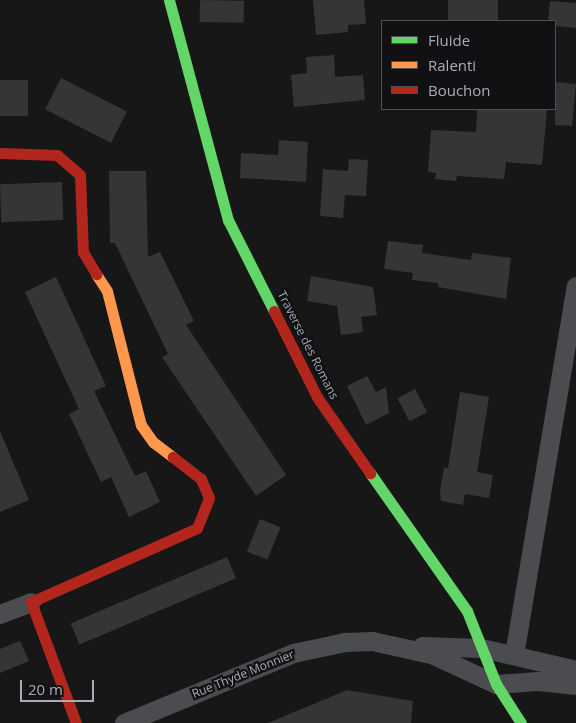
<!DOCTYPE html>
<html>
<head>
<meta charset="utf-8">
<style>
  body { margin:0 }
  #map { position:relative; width:576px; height:723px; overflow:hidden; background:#171717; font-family:"Open Sans",sans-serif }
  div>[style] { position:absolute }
  .building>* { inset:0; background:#353536; transform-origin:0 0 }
  .street>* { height:19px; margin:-9.5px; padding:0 9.5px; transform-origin:9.5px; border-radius:9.5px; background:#4b4c50 }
  .fast>* { height:11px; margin:-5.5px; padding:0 5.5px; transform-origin:5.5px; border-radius:5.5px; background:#63d668 }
  .slow>* { height:11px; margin:-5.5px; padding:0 5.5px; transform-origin:5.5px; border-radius:5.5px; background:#ff974d }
  .jam>* { height:11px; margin:-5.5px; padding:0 5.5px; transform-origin:5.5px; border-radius:5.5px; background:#b3261e }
  span { translate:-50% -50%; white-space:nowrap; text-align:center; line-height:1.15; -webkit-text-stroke:4.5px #111113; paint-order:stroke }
  .street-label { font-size:12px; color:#a8adb8 }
  .legend { position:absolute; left:381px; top:20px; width:175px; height:90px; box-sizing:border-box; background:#111113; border:1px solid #4d4f55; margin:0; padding:6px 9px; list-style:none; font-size:15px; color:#a8adb8 }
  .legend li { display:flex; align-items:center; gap:10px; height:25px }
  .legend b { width:25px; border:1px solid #4d4f55 }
  .scale { position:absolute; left:20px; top:680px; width:74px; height:22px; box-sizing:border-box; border:2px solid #a8adb8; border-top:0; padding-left:6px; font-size:15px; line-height:18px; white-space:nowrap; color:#a8adb8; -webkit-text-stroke:4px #111113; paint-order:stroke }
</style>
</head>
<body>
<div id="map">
  <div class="building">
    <div style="left:200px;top:0;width:44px;height:22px;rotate:1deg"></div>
    <div style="clip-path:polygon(313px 0,364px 0,366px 24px,348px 25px,348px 32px,316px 35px)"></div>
    <div style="left:448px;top:0;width:50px;height:21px"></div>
    <div style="clip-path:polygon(550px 1px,576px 3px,576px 28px,555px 26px,555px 21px,548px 21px)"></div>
    <div style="clip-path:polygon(334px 55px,335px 77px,363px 75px,365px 100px,294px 107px,291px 75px,307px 73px,306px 57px)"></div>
    <div style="left:61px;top:78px;width:74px;height:35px;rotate:27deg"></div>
    <div style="left:0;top:80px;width:28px;height:36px"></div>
    <div style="clip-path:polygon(555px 82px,576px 84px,572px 126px,555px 125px)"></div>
    <div style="clip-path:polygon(477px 109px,547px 109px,542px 165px,506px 162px,504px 179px,457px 176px,456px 181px,435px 179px,436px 173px,428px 172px,431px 130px,476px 132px)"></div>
    <div style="clip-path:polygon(279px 140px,308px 142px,306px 182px,240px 178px,241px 153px,278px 155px)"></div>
    <div style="clip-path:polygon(349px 159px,368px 160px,366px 196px,345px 195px,343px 218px,320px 216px,323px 169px,348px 171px)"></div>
    <div style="clip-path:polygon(109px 171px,146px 171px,148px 257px,160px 252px,194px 321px,186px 325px,286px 475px,256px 496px,162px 357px,168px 354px,115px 243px,110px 243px)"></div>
    <div style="left:62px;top:182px;width:38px;height:62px;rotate:88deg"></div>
    <div style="clip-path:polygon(388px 241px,423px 245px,422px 253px,471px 260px,472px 253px,511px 258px,506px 299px,438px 287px,438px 283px,412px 280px,413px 273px,384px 269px)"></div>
    <div style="clip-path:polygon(311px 276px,373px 287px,377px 315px,361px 317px,363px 332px,341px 335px,337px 306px,307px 301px)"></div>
    <div style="clip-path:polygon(56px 277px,106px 386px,94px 391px,135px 476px,146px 471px,160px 502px,129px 517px,111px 477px,101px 482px,69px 414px,79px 409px,25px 292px)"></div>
    <div style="clip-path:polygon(367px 376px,376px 392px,386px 387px,389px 413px,366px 425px,347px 386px)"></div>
    <div style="left:415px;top:389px;width:26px;height:20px;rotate:62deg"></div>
    <div style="clip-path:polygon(460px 392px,489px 397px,477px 472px,493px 475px,489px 498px,465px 494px,463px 505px,441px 501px,440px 490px,444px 468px,448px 468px)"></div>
    <div style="clip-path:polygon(0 431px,29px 500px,0 512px)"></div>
    <div style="left:260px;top:519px;width:22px;height:35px;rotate:22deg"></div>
    <div style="left:227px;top:557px;width:23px;height:170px;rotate:67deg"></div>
    <div style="clip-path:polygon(20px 641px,29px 661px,0 673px,0 649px)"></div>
    <div style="clip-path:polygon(347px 690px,413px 701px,411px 723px,268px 723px)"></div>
  </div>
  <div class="street">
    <div style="left:0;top:614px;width:33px;rotate:-21deg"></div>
    <div style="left:422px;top:646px;width:59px;rotate:1.9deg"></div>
    <div style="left:481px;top:648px;width:98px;rotate:13deg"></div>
    <div style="left:514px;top:655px;width:374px;rotate:-80.5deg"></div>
    <div style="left:124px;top:723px;width:183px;rotate:-22.5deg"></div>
    <div style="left:293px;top:653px;width:53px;rotate:-11.9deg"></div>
    <div style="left:345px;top:642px;width:27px;rotate:-2deg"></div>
    <div style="left:372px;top:641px;width:60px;rotate:12.4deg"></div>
    <div style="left:431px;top:654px;width:72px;rotate:24.8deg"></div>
    <div style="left:496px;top:684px;width:42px;rotate:-4.1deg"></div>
    <div style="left:538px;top:681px;width:38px;rotate:6deg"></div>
  </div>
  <div class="fast">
    <div style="left:169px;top:0;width:228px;rotate:75deg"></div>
    <div style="left:228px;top:220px;width:102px;rotate:63.2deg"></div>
    <div style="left:370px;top:473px;width:169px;rotate:54.9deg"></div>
    <div style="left:467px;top:611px;width:79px;rotate:68.3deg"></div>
    <div style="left:496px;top:684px;width:46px;rotate:57.3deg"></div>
  </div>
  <div class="slow">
    <div style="left:96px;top:274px;width:20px;rotate:57deg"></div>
    <div style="left:107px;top:291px;width:138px;rotate:75.8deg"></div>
    <div style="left:141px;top:425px;width:21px;rotate:55deg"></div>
    <div style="left:153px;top:442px;width:25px;rotate:37deg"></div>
  </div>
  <div class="jam">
    <div style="left:0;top:153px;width:57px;rotate:2deg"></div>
    <div style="left:57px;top:155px;width:30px;rotate:41deg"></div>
    <div style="left:80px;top:175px;width:77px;rotate:87.8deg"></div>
    <div style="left:83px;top:252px;width:26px;rotate:59deg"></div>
    <div style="left:274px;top:311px;width:96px;rotate:63.4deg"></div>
    <div style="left:317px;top:397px;width:93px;rotate:55.1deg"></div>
    <div style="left:76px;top:723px;width:129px;rotate:-110.4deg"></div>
    <div style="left:31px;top:602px;width:182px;rotate:-24deg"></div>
    <div style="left:197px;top:528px;width:32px;rotate:-68deg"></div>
    <div style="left:209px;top:498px;width:21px;rotate:-113deg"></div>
    <div style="left:201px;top:479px;width:36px;rotate:-142deg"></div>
  </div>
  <div class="street-label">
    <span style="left:308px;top:345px;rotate:63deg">Traverse des Romans</span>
    <span style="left:243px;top:674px;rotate:-22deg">Rue Thyde Monnier</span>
  </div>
  <ul class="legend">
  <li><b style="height:6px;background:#63d668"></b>Fluide</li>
  <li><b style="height:6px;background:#ff974d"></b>Ralenti</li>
  <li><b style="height:6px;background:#b3261e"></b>Bouchon</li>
  </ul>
  <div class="scale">20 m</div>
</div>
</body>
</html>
